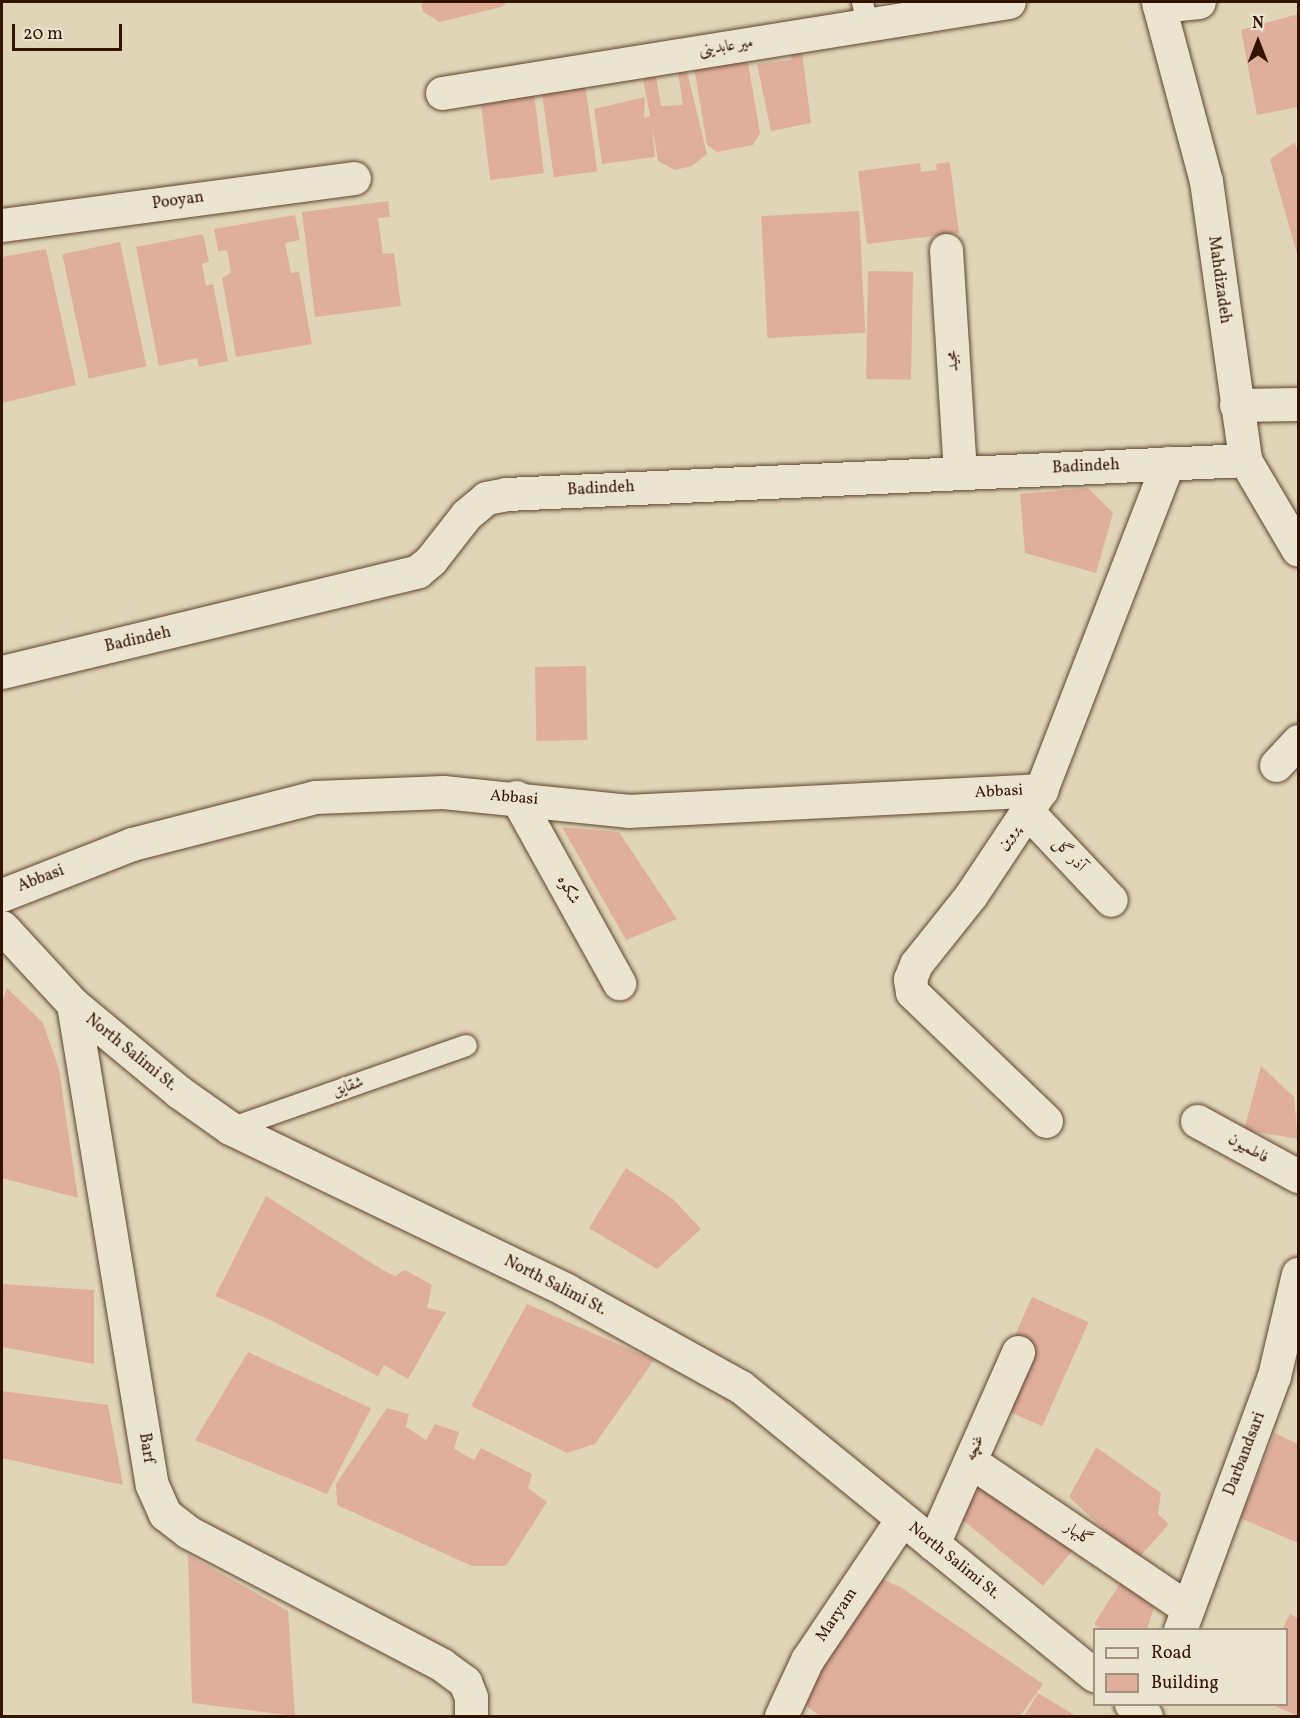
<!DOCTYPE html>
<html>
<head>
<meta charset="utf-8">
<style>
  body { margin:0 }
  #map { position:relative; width:1300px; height:1718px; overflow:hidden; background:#e0d6b7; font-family:Vollkorn,Amiri,serif }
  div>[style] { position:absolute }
  .building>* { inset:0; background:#e0af9c; transform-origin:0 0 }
  .roads { filter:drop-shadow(0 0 2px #5e442e) drop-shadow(0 0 2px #5e442e) }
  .service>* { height:21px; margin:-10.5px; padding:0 10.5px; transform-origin:10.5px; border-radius:10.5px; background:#ebe4d0 }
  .minor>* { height:33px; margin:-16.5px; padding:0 16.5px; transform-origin:16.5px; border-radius:16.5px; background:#ebe4d0 }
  span { translate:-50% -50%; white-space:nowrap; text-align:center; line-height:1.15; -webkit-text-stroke:6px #ebe4d0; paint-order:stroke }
  .street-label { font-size:16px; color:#331401 }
  .frame { position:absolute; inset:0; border:3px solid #331401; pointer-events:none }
  .legend { position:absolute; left:1093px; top:1628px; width:195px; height:78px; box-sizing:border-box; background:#ebe4d0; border:2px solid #a1917d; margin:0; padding:8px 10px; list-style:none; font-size:18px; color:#331401 }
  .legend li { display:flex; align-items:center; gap:12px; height:30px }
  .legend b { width:30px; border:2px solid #a1917d }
  .north { position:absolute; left:1228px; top:12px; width:60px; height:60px; -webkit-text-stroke:4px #ebe4d0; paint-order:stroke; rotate:0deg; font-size:16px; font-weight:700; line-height:24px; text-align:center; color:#331401 }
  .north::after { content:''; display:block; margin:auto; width:21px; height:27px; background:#331401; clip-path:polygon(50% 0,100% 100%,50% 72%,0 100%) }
  .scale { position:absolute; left:12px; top:24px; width:110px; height:27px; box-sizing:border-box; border:3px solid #331401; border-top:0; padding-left:8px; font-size:18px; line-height:21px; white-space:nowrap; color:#331401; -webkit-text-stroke:4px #ebe4d0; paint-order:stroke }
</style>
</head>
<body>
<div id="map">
  <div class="building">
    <div style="clip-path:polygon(421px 2px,508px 2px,501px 7px,440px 22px,423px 12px)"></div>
    <div style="clip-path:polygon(1298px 14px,1298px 107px,1257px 115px,1241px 30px)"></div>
    <div style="clip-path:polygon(792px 52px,802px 52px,811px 123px,771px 131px,757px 64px,791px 60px)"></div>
    <div style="clip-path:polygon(747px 57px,760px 133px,753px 145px,717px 152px,707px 145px,693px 61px)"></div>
    <div style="clip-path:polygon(687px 72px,707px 154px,692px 166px,675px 170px,658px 161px,652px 126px,655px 157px,602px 164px,594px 109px,645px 97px,644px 118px,650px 116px,643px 79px,656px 77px,661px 106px,683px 105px,678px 73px)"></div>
    <div style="left:585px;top:83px;width:89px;height:44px;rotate:82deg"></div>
    <div style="left:533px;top:85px;width:89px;height:54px;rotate:83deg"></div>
    <div style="clip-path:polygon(1295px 142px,1298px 155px,1298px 257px,1270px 159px)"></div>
    <div style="clip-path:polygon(950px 162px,959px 233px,867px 244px,858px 171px,920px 163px,921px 172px,937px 170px,936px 164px)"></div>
    <div style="clip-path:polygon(388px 201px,390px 217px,378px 218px,383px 254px,394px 253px,401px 306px,315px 317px,302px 212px)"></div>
    <div style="left:859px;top:211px;width:122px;height:98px;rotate:87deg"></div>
    <div style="clip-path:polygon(295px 215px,300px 240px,285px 243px,291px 273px,299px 272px,312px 344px,236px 357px,222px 278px,231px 273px,227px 250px,218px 251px,214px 229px)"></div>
    <div style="clip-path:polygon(203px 234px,209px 262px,202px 264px,206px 286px,213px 284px,228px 361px,199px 367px,197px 358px,159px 366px,136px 247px)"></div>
    <div style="left:120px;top:242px;width:127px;height:59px;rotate:78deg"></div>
    <div style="clip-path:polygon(46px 249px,76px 385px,2px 403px,2px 257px)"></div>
    <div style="left:868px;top:271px;width:45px;height:108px;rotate:1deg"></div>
    <div style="clip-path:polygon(1088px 488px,1113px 513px,1096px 573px,1025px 553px,1020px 494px)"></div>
    <div style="left:586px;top:666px;width:74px;height:51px;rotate:89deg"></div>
    <div style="clip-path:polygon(562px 827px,619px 832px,677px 919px,626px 940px)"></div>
    <div style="clip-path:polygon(7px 988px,43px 1023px,59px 1069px,78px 1198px,2px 1178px,2px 1003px)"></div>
    <div style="clip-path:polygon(1261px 1066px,1294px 1097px,1298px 1139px,1244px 1130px)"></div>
    <div style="clip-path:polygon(626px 1168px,673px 1199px,701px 1229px,657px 1269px,589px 1228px)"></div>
    <div style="clip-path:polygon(266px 1196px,381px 1269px,395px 1276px,405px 1270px,432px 1285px,427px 1308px,446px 1312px,408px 1379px,384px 1365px,378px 1376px,268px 1319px,215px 1296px)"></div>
    <div style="clip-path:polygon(2px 1284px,94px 1290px,94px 1364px,2px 1347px)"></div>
    <div style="left:1032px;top:1297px;width:62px;height:114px;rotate:24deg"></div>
    <div style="clip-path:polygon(527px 1304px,654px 1360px,595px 1444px,567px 1453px,471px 1406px)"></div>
    <div style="clip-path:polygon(248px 1352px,371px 1408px,327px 1494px,195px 1440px)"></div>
    <div style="clip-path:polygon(2px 1391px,108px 1405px,123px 1485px,2px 1458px)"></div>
    <div style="clip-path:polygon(387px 1408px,409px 1414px,406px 1427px,426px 1440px,435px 1424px,459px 1432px,454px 1449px,474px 1460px,481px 1448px,532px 1474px,528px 1488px,547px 1502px,506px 1566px,472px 1566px,337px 1505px,336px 1484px)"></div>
    <div style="clip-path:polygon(1275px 1433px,1298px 1444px,1298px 1543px,1240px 1518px)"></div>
    <div style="clip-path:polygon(1096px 1447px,1161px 1493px,1158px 1514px,1169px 1524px,1137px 1560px,1069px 1497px)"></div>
    <div style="clip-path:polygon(981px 1486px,1077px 1545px,1043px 1586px,958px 1516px)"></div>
    <div style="clip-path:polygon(188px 1555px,288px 1611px,295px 1716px,192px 1703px)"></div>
    <div style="clip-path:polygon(880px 1578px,902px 1588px,1043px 1684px,1020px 1716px,820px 1716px,798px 1700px)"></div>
    <div style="clip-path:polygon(1121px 1582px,1154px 1607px,1147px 1630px,1103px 1630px,1094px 1624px)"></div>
    <div style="clip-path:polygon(1290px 1614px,1298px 1618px,1298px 1716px,1270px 1704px,1286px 1704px,1286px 1630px,1282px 1630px)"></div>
    <div style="clip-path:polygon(1038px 1693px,1076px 1716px,1024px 1716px)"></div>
  </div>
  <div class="roads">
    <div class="service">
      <div style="left:862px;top:2px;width:23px;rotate:77deg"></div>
      <div style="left:230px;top:1128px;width:250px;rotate:-19.4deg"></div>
    </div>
    <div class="minor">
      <div style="left:1158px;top:2px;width:185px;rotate:75deg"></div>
      <div style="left:1206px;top:181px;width:282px;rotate:82deg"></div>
      <div style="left:1245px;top:460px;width:104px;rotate:59.5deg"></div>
      <div style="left:1159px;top:6px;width:40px;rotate:-5.7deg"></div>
      <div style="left:442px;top:93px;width:574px;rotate:-9.12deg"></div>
      <div style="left:2px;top:225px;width:355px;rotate:-7.6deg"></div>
      <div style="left:946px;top:250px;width:223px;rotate:86.4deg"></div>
      <div style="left:1236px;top:405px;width:62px;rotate:-0.9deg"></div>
      <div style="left:2px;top:672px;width:428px;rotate:-13.6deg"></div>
      <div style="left:418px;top:571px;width:17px;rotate:-40deg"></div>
      <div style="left:431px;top:560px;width:57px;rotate:-52.1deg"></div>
      <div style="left:466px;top:515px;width:26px;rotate:-40deg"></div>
      <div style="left:486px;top:498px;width:20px;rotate:-11deg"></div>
      <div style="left:506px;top:494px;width:740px;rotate:-2.63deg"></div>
      <div style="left:1276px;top:765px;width:33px;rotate:-47deg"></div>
      <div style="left:516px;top:797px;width:213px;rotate:61deg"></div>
      <div style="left:1027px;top:811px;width:122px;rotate:46.7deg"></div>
      <div style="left:2px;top:895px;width:140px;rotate:-21.4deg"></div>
      <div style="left:132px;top:844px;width:189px;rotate:-14.4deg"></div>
      <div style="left:315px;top:797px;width:128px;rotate:-2.2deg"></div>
      <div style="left:443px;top:792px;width:187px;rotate:5.8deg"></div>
      <div style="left:629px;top:811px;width:413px;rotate:-2.9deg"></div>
      <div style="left:2px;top:927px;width:105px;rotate:47.3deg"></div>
      <div style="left:73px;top:1004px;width:138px;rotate:39.7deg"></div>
      <div style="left:179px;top:1092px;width:62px;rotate:35.2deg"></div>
      <div style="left:230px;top:1128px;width:373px;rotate:25.7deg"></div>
      <div style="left:566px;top:1290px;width:200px;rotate:29deg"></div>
      <div style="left:741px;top:1387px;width:456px;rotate:39.2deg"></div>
      <div style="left:73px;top:1004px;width:487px;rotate:80.7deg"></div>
      <div style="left:152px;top:1485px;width:32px;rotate:66deg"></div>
      <div style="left:165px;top:1514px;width:29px;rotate:38deg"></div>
      <div style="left:188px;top:1532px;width:287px;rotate:27.6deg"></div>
      <div style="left:442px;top:1665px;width:29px;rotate:36deg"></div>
      <div style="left:465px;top:1682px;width:16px;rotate:68deg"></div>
      <div style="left:471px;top:1697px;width:19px;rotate:90deg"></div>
      <div style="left:1046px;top:1121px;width:186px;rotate:-136.1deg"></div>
      <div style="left:912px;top:992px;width:13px;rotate:-99deg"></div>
      <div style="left:910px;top:979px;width:16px;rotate:-68deg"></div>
      <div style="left:916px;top:964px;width:88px;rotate:-51.4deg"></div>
      <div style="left:971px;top:895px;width:126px;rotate:-56.3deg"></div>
      <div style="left:1041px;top:790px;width:351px;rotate:-68.8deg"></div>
      <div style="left:1197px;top:1121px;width:115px;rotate:28.6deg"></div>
      <div style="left:970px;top:1461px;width:262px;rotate:34.1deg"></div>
      <div style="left:933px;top:1544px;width:210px;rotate:-66.1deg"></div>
      <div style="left:1180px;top:1630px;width:271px;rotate:-69.7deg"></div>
      <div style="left:1274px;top:1376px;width:105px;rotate:-76.8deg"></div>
      <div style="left:1131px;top:1704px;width:19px;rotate:39deg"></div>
      <div style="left:781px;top:1716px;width:62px;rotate:-65.1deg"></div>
      <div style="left:807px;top:1660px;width:170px;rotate:-56deg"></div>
    </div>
  </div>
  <div class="street-label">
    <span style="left:726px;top:47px;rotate:-9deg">میر عابدینی</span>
    <span style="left:178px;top:201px;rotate:-8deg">Pooyan</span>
    <span style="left:1219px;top:280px;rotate:82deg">Mahdizadeh</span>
    <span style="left:953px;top:361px;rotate:-94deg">مجید</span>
    <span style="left:1086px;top:467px;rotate:-3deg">Badindeh</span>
    <span style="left:601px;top:489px;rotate:-3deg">Badindeh</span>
    <span style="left:138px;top:640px;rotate:-13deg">Badindeh</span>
    <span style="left:999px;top:792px;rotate:-3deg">Abbasi</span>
    <span style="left:514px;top:798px;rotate:5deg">Abbasi</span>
    <span style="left:1009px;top:838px;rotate:-56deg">پروین</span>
    <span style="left:1069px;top:855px;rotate:47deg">آذر گل</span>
    <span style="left:41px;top:879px;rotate:-21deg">Abbasi</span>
    <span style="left:568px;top:890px;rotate:61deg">شکوه</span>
    <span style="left:131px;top:1053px;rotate:39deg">North Salimi St.</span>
    <span style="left:348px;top:1087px;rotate:-19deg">شقایق</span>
    <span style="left:1248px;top:1149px;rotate:29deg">فاطمیون</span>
    <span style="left:555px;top:1286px;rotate:27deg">North Salimi St.</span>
    <span style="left:146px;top:1448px;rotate:81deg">Barf</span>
    <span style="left:975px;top:1448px;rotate:-66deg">غنچه</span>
    <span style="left:1245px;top:1454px;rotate:-69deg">Darbandsari</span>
    <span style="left:1078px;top:1534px;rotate:34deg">گلبهار</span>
    <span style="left:954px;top:1561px;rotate:39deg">North Salimi St.</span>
    <span style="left:837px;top:1615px;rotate:-56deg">Maryam</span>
  </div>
  <div class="frame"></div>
  <ul class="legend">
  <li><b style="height:8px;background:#ebe4d0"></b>Road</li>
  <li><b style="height:16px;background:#e0af9c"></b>Building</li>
  </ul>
  <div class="north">N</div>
  <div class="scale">20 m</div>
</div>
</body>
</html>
